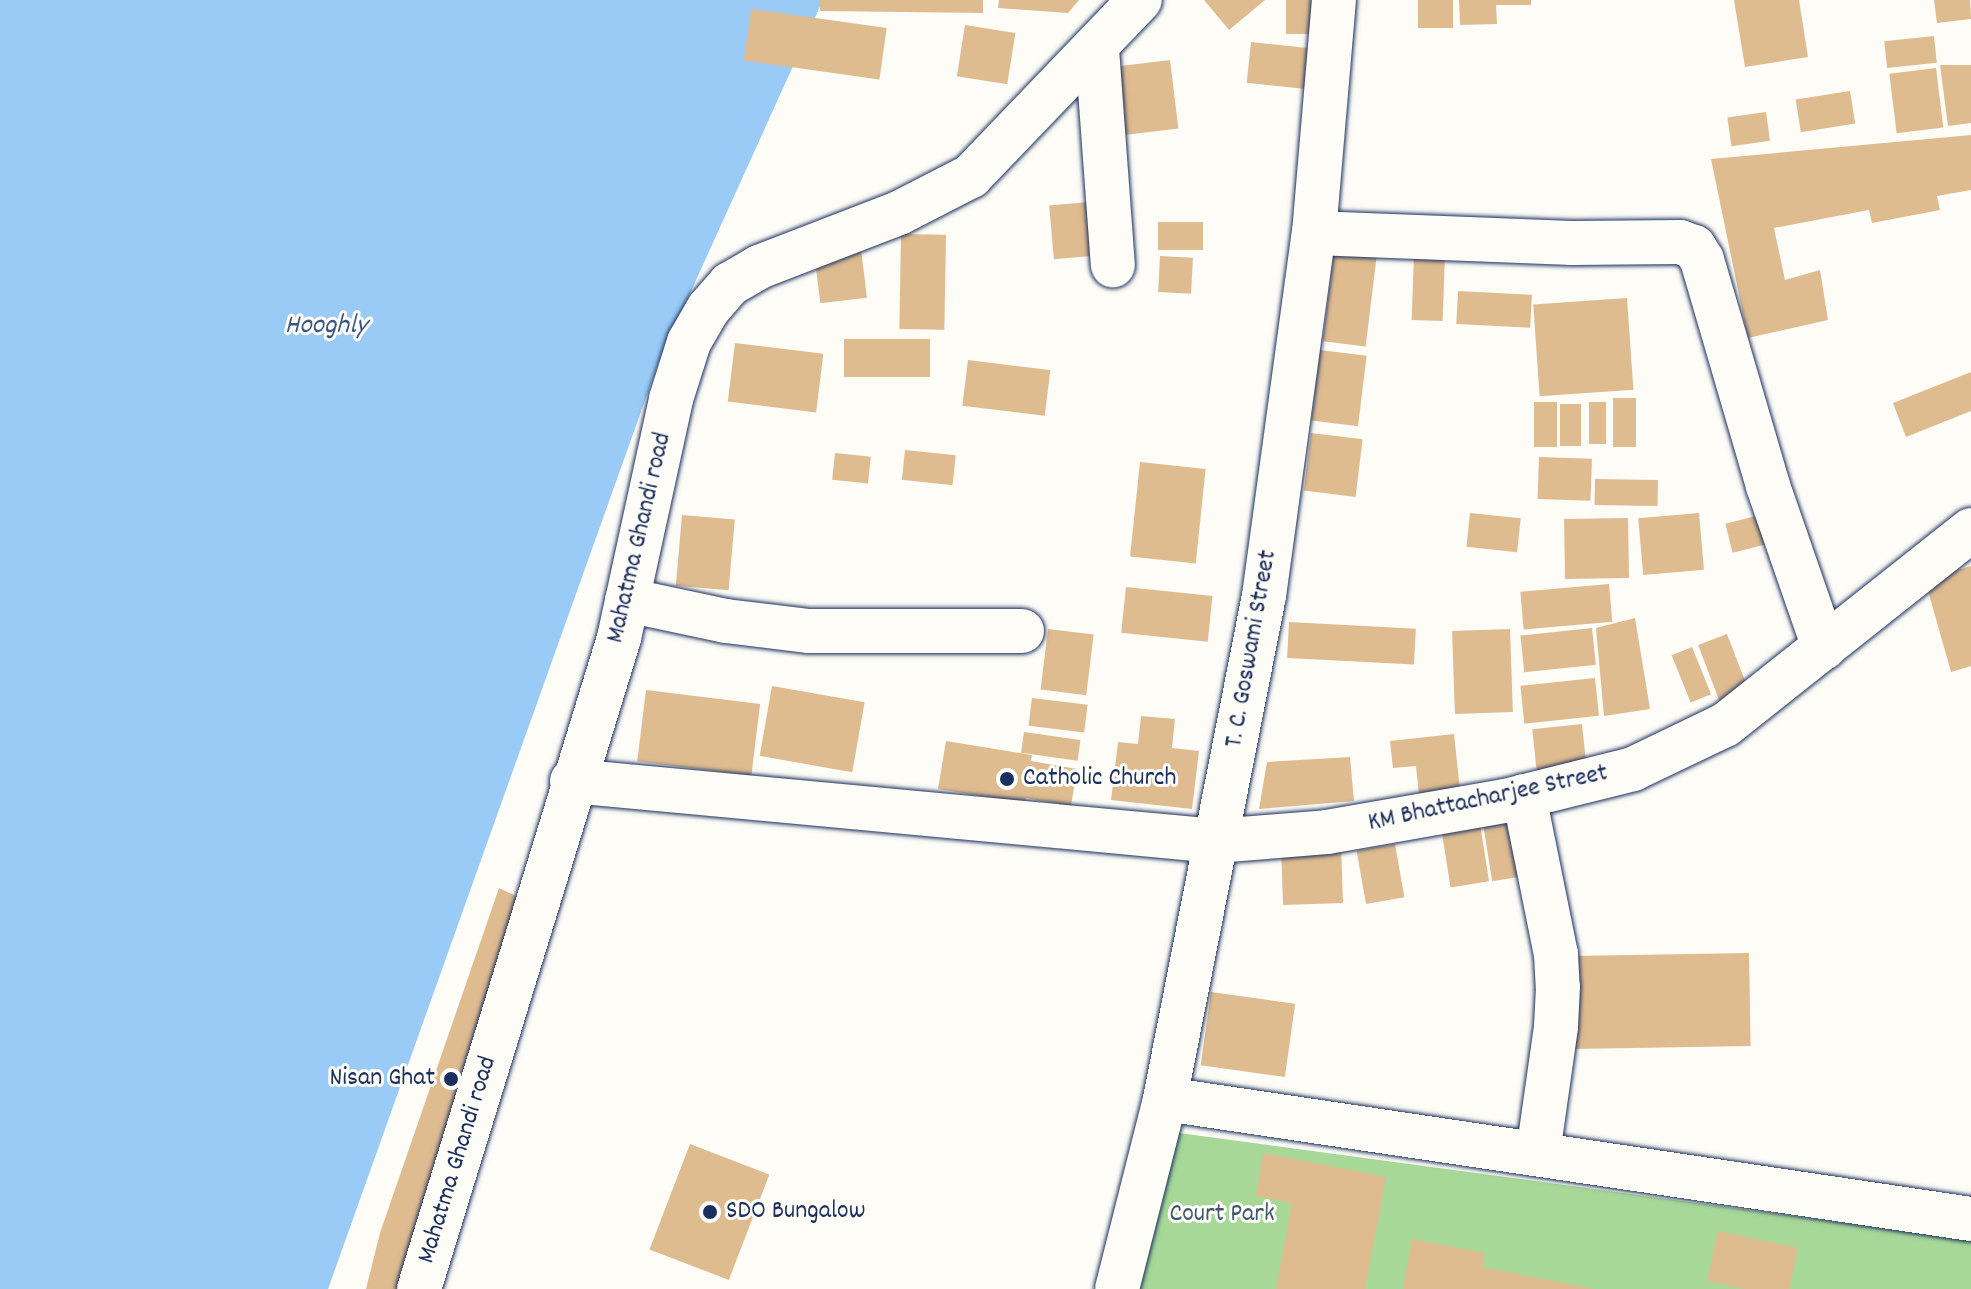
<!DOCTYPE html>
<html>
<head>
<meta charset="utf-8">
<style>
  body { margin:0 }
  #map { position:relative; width:1971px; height:1289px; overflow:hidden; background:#fdfcf7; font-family:Dekko,sans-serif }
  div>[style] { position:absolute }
  .green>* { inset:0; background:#a7d898 }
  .water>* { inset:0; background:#99cbf6 }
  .building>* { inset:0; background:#debc90; transform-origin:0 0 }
  .roads { filter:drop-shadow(0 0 2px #1b2f5e) drop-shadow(0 0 2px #1b2f5e) }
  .minor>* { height:44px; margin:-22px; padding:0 22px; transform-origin:22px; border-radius:22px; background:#fdfcf7 }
  .dots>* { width:22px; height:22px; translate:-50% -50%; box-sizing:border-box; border:4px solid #fdfcf7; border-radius:50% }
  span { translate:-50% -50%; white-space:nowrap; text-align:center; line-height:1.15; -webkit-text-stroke:6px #fdfcf7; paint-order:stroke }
  .street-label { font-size:26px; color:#1b2f5e }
  .poi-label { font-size:26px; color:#1b2f5e }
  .left { translate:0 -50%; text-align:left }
  .right { translate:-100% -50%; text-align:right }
  .park-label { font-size:26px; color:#3e596c }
  .water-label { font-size:28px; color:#3a5684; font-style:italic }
</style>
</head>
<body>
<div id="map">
  <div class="green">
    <div style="clip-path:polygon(1157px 1130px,1971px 1240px,1971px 1289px,1136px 1289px)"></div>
  </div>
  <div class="water">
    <div style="clip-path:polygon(0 0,823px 0,658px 364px,328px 1289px,0 1289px)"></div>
  </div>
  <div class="building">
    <div style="clip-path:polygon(820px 0,983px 0,983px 13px,820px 11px)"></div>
    <div style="clip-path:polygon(999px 0,1079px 0,1068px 13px,998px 8px)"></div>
    <div style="clip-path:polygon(1204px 0,1265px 0,1229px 30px)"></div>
    <div style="left:1286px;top:0;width:25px;height:34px"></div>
    <div style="left:1418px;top:0;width:35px;height:28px"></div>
    <div style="clip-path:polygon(1459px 0,1531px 0,1531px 5px,1496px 5px,1497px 24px,1460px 25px)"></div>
    <div style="clip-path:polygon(1734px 0,1799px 0,1808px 57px,1745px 67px)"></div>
    <div style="clip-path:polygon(1934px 0,1970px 0,1971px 19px,1937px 23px)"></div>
    <div style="left:751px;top:9px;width:137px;height:52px;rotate:8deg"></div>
    <div style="left:965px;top:25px;width:51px;height:52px;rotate:9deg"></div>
    <div style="left:1934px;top:36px;width:27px;height:50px;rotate:84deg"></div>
    <div style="left:1251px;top:42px;width:59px;height:41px;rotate:6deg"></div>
    <div style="left:1170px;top:60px;width:69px;height:54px;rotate:83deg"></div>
    <div style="clip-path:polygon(1940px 65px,1971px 65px,1971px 123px,1948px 126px)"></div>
    <div style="left:1936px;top:68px;width:60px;height:47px;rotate:83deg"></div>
    <div style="left:1850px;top:91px;width:33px;height:55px;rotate:81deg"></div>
    <div style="left:1766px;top:112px;width:29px;height:39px;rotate:82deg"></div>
    <div style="clip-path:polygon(1971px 135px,1971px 190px,1937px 196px,1940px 210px,1872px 223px,1869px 210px,1774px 228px,1785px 280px,1820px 270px,1828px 320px,1748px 338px,1711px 159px)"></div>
    <div style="left:1100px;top:201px;width:54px;height:51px;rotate:85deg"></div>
    <div style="left:1158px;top:222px;width:45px;height:28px"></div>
    <div style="left:901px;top:234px;width:45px;height:95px;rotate:1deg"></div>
    <div style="left:861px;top:249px;width:49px;height:47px;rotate:83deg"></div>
    <div style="left:1334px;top:251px;width:43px;height:91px;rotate:7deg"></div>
    <div style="left:1414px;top:253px;width:31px;height:67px;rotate:2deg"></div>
    <div style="left:1160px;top:256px;width:33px;height:36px;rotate:3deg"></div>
    <div style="left:1458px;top:291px;width:74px;height:33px;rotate:3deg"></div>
    <div style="left:1627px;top:298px;width:92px;height:94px;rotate:86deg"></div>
    <div style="left:844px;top:339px;width:86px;height:38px"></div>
    <div style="left:735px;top:343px;width:89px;height:59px;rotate:7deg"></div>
    <div style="left:1320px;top:350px;width:47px;height:71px;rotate:7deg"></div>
    <div style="left:968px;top:360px;width:83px;height:46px;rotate:7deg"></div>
    <div style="clip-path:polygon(1971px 372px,1971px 411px,1906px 437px,1893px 403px)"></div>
    <div style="left:1613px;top:398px;width:23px;height:49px"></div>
    <div style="left:1534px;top:402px;width:23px;height:45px"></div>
    <div style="left:1589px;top:402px;width:17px;height:42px"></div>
    <div style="left:1560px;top:404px;width:21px;height:42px"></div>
    <div style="left:1311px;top:433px;width:52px;height:58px;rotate:7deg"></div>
    <div style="left:905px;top:450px;width:51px;height:30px;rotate:6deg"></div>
    <div style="left:835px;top:453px;width:36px;height:27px;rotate:6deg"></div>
    <div style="left:1539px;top:457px;width:53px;height:42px;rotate:2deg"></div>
    <div style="left:1140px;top:462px;width:66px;height:95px;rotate:6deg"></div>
    <div style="left:1595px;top:479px;width:63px;height:26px;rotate:1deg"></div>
    <div style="left:1470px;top:513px;width:51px;height:34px;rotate:6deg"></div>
    <div style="left:1699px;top:513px;width:57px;height:61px;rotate:85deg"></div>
    <div style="left:1768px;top:513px;width:30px;height:44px;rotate:76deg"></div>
    <div style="left:682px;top:515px;width:53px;height:71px;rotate:5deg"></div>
    <div style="left:1628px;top:518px;width:60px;height:64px;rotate:89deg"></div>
    <div style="clip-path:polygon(1971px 566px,1971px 666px,1951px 672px,1925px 580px)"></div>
    <div style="left:1609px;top:584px;width:38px;height:89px;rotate:85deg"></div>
    <div style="left:1126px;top:587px;width:87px;height:46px;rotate:6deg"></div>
    <div style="clip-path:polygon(1635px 618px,1650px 709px,1604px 716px,1596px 628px)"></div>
    <div style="left:1289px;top:622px;width:127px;height:36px;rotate:3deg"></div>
    <div style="left:1592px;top:628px;width:37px;height:72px;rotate:84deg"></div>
    <div style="left:1048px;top:629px;width:46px;height:61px;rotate:7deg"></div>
    <div style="left:1510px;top:629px;width:83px;height:58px;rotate:88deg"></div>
    <div style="left:1727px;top:634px;width:66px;height:31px;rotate:69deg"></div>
    <div style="left:1692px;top:647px;width:51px;height:22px;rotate:68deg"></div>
    <div style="left:1595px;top:678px;width:38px;height:75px;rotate:84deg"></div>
    <div style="left:772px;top:686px;width:94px;height:71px;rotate:10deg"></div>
    <div style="left:646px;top:690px;width:115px;height:72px;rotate:7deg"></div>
    <div style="left:1032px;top:698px;width:56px;height:28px;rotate:7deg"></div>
    <div style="clip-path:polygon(1141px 716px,1175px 719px,1172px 748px,1199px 751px,1192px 809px,1111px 800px,1118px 742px,1138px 744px)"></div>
    <div style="left:1582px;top:724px;width:44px;height:50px;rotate:84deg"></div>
    <div style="left:1024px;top:732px;width:57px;height:21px;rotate:8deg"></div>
    <div style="clip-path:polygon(1454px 734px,1460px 790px,1419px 795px,1416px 766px,1393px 768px,1390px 741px)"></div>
    <div style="clip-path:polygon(946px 741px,1032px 755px,1031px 761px,1077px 769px,1071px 806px,1026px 798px,1025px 803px,938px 789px)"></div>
    <div style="clip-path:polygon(1350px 757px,1354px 801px,1259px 809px,1267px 762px)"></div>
    <div style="left:1520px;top:814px;width:62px;height:38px;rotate:81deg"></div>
    <div style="left:1480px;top:824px;width:58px;height:39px;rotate:81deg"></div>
    <div style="left:1395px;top:844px;width:54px;height:39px;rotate:80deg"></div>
    <div style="left:1341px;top:845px;width:58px;height:60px;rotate:88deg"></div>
    <div style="clip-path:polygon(499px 888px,526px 901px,408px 1289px,366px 1289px,380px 1233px)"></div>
    <div style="left:1749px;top:953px;width:93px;height:177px;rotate:89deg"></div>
    <div style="left:1211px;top:992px;width:85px;height:74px;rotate:8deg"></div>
    <div style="left:690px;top:1144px;width:85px;height:113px;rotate:21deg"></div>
    <div style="clip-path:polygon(1263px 1153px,1386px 1177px,1365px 1289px,1276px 1289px,1292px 1203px,1256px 1196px)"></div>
    <div style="clip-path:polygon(1718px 1231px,1798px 1248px,1789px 1289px,1745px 1289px,1707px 1281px)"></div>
    <div style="clip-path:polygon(1412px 1239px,1485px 1253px,1482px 1267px,1595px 1289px,1403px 1289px)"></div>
  </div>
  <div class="roads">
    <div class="minor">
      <div style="left:1097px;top:49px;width:217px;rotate:85.8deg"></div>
      <div style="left:1314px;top:233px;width:258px;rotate:2.2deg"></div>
      <div style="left:1572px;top:243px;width:108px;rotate:-0.5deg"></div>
      <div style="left:1680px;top:242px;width:15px;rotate:20deg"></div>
      <div style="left:1694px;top:247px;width:15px;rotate:58deg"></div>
      <div style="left:1702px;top:260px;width:235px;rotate:73.7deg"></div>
      <div style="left:1768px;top:486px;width:171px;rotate:70.9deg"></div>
      <div style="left:627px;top:600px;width:101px;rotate:12deg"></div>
      <div style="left:726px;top:621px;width:84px;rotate:6.9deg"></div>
      <div style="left:809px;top:631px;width:213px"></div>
      <div style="left:572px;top:781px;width:647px;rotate:5.32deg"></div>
      <div style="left:1216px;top:841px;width:111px;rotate:-4.6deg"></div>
      <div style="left:1327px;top:832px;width:181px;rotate:-9.9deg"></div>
      <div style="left:1505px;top:801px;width:132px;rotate:-14deg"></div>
      <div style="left:1633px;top:769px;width:102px;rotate:-25.6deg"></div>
      <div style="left:1725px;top:725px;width:314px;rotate:-38.4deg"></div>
      <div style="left:1524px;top:796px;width:161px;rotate:78.6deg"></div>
      <div style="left:1556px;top:954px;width:33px;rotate:87deg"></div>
      <div style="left:1558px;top:987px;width:40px;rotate:92.9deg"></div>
      <div style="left:1556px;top:1027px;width:128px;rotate:98.1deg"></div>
      <div style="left:1165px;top:1099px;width:815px;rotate:8.47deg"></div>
      <div style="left:419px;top:1289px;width:681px;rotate:-72.92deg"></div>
      <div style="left:619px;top:638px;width:245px;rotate:-77.7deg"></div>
      <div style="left:671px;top:399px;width:60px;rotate:-72.5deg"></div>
      <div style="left:689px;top:342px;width:39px;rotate:-60deg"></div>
      <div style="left:709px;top:308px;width:32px;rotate:-49deg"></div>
      <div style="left:730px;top:284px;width:34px;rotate:-30deg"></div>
      <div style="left:759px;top:267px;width:150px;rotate:-21.1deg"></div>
      <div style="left:899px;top:213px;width:81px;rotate:-27.2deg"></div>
      <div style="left:971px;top:176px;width:244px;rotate:-46.2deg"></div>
      <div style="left:1117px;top:1289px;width:196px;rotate:-75.8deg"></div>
      <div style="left:1165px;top:1099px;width:513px;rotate:-78.87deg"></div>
      <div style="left:1264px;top:596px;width:366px;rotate:-82.2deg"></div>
      <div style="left:1314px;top:233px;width:234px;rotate:-85.1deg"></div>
    </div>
  </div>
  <div class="dots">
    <div style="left:1007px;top:779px;background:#1b2f5e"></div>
    <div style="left:451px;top:1079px;background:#1b2f5e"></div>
    <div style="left:710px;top:1212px;background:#1b2f5e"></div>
  </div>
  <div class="street-label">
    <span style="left:640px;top:538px;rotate:-77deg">Mahatma Ghandi road</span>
    <span style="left:1252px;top:649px;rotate:-80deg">T. C. Goswami Street</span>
    <span style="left:1488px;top:799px;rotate:-12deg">KM Bhattacharjee Street</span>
    <span style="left:458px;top:1160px;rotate:-73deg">Mahatma Ghandi road</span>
  </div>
  <div class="poi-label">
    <span class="left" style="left:1023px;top:779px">Catholic Church</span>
    <span class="right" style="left:435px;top:1079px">Nisan Ghat</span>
    <span class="left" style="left:726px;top:1212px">SDO Bungalow</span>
  </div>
  <div class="park-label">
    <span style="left:1222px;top:1215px">Court Park</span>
  </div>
  <div class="water-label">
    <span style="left:326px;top:327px">Hooghly</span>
  </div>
</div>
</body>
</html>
